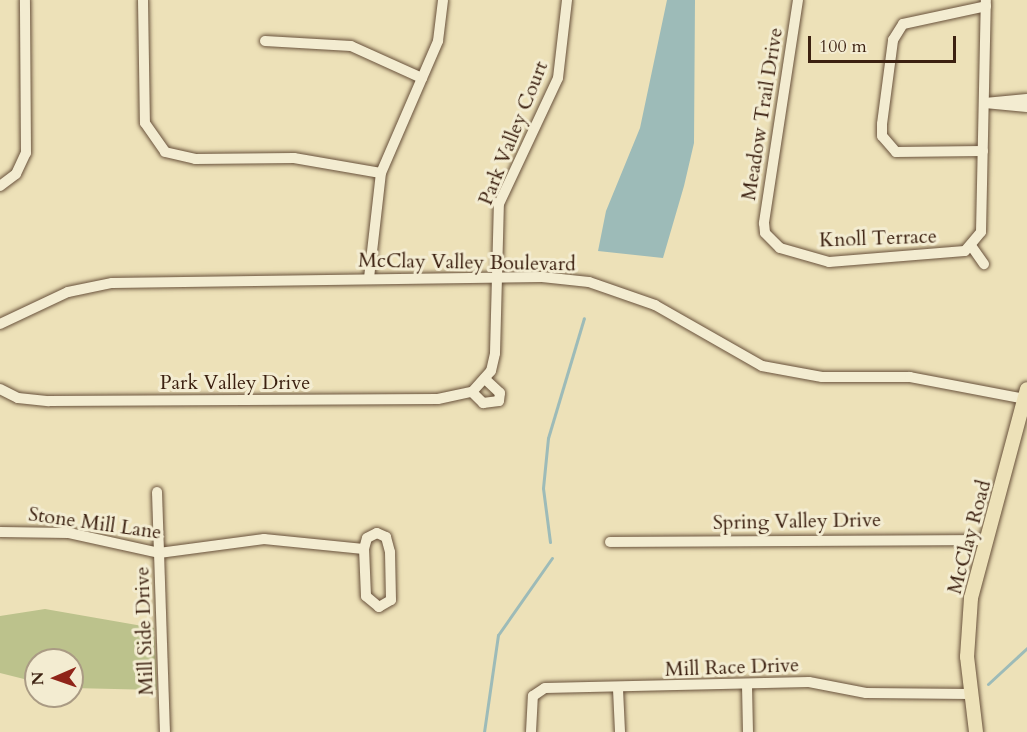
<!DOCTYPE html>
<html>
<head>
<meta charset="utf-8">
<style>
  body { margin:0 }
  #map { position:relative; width:1027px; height:732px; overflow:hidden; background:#ede1b8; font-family:Cardo,serif }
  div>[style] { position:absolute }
  .green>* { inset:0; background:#bcc28c }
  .water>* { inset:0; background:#9dbbb8 }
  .stream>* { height:3px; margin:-1.5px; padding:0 1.5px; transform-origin:1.5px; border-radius:1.5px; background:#9dbbb8 }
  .roads { filter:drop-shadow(0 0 2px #68513b) drop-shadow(0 0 2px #68513b) }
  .minor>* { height:10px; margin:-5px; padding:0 5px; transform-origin:5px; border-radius:5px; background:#f3ecd1 }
  .major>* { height:14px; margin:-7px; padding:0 7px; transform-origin:7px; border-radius:7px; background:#ede1b8 }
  span { translate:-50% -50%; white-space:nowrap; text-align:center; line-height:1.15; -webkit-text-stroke:6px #f3ecd1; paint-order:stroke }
  .street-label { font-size:20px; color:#3c2111 }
  .north { position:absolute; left:24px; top:648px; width:60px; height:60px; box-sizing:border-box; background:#f3ecd1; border:2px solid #aa9b84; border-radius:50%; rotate:268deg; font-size:16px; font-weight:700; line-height:24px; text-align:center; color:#3c2111 }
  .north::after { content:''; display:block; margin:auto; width:21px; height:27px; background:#8f2418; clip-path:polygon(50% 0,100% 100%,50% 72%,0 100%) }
  .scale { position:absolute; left:808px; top:36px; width:148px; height:27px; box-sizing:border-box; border:3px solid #3c2111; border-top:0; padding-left:8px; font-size:18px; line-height:21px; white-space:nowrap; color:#3c2111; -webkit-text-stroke:4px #f3ecd1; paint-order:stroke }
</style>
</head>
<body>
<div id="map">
  <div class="green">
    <div style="clip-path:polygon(45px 609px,154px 628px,157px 690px,72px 688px,72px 660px,36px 660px,36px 682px,0 673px,0 616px)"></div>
  </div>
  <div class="water">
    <div style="clip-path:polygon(667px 0,695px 0,694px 143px,684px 186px,663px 258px,598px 251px,606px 211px,640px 128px)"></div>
  </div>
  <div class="stream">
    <div style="left:550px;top:542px;width:54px;rotate:-97.4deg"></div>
    <div style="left:543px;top:488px;width:50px;rotate:-84.3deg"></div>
    <div style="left:548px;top:438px;width:125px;rotate:-73.3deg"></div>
    <div style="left:988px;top:684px;width:53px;rotate:-42.7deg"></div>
    <div style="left:484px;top:732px;width:98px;rotate:-81.8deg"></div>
    <div style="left:498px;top:635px;width:94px;rotate:-55deg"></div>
  </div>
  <div class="roads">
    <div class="minor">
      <div style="left:143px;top:0;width:123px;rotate:89.1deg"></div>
      <div style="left:145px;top:123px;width:35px;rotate:55deg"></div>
      <div style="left:165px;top:152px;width:31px;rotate:13deg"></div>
      <div style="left:195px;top:159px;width:99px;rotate:-0.6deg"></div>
      <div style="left:294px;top:158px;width:88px;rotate:9.8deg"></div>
      <div style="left:798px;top:0;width:226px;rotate:98.7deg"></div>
      <div style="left:764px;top:223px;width:10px;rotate:84deg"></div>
      <div style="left:765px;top:233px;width:21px;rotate:45deg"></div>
      <div style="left:780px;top:248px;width:51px;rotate:15.9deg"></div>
      <div style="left:829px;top:262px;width:136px;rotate:-4.6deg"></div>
      <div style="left:965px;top:251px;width:25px;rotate:-50deg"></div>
      <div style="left:981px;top:232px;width:232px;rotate:-88.8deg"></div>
      <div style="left:265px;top:41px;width:86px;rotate:3.3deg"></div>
      <div style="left:351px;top:46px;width:78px;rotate:24.3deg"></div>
      <div style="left:985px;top:103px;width:42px;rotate:5.4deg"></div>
      <div style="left:985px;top:103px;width:42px;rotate:-5.4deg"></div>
      <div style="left:983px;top:151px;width:87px;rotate:179.3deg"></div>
      <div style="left:896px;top:152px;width:21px;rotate:-131deg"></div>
      <div style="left:882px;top:136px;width:12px;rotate:-90deg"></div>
      <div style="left:882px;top:124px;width:85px;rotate:-82.5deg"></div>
      <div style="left:893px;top:40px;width:19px;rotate:-58deg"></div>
      <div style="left:903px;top:24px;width:85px;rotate:-12.2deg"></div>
      <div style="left:0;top:186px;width:20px;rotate:-37deg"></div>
      <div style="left:16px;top:174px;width:23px;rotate:-65deg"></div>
      <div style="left:26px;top:153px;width:153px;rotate:-90.4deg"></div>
      <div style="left:972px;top:247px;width:21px;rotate:55deg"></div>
      <div style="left:369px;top:278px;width:106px;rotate:-83.5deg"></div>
      <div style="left:381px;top:173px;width:144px;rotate:-66.6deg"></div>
      <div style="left:438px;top:41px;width:41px;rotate:-83deg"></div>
      <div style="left:0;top:324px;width:75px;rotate:-25.2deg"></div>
      <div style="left:68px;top:292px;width:45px;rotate:-11.6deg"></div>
      <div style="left:112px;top:283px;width:430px;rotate:-0.8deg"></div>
      <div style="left:542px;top:277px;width:47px;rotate:6.1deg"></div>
      <div style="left:589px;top:282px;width:70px;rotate:19.2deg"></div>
      <div style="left:655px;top:305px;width:123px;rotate:29.7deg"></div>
      <div style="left:762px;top:366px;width:61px;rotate:10.4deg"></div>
      <div style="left:822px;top:377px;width:88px"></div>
      <div style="left:910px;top:377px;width:117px;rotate:10.8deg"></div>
      <div style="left:0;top:389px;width:20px;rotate:27deg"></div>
      <div style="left:18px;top:398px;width:31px;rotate:6deg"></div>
      <div style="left:49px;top:401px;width:389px;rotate:-0.3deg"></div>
      <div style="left:438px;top:399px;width:35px;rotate:-12deg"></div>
      <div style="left:472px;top:392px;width:28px;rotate:-48deg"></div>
      <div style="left:491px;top:371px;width:18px;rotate:-77deg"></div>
      <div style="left:495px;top:353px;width:149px;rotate:-88.5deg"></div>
      <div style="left:499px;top:204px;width:139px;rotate:-64.9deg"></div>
      <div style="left:558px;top:78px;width:79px;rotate:-83.4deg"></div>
      <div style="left:472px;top:392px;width:16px;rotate:45deg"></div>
      <div style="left:483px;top:403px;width:16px;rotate:-7deg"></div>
      <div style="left:499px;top:401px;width:8px;rotate:-83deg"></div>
      <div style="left:500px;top:393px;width:21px;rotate:-137deg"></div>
      <div style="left:157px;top:492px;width:240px;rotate:88.1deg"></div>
      <div style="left:0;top:532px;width:69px;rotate:0.8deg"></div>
      <div style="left:69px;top:533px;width:92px;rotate:12.5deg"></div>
      <div style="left:159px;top:553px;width:106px;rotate:-7.6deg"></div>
      <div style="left:264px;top:539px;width:100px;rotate:5.7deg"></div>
      <div style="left:377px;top:533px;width:10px;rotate:24deg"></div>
      <div style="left:386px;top:537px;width:16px;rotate:75deg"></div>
      <div style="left:390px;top:552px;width:48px;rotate:88.8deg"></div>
      <div style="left:391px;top:600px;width:14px;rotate:150deg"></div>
      <div style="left:379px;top:607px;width:17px;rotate:-140deg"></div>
      <div style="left:366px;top:596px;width:47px;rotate:-92.4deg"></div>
      <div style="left:364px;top:549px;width:11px;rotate:-75deg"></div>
      <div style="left:367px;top:538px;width:11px;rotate:-27deg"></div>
      <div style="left:610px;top:542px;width:375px;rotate:-0.3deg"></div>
      <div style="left:747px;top:685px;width:47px;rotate:88.8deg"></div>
      <div style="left:618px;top:689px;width:43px;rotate:87.3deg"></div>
      <div style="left:531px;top:732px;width:36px;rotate:-87deg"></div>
      <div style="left:533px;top:696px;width:14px;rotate:-34deg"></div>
      <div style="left:545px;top:688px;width:264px;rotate:-1.3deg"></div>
      <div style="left:809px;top:682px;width:58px;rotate:10.9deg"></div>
      <div style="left:866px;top:693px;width:104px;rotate:0.6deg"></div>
    </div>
    <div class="major">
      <div style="left:976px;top:732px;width:76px;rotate:-96.8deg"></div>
      <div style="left:967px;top:657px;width:59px;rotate:-86.1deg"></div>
      <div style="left:971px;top:598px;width:216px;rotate:-75deg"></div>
    </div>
  </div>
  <div class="street-label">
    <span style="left:762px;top:114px;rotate:-81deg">Meadow Trail Drive</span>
    <span style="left:513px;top:133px;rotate:-68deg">Park Valley Court</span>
    <span style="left:878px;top:238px;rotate:-2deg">Knoll Terrace</span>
    <span style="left:467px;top:262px;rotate:1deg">McClay Valley Boulevard</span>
    <span style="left:235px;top:382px">Park Valley Drive</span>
    <span style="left:797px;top:521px;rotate:-1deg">Spring Valley Drive</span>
    <span style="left:95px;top:523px;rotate:8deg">Stone Mill Lane</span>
    <span style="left:969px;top:537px;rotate:-75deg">McClay Road</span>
    <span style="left:144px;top:631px;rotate:-92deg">Mill Side Drive</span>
    <span style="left:732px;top:667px;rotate:-2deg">Mill Race Drive</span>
  </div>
  <div class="north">N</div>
  <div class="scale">100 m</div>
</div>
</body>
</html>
